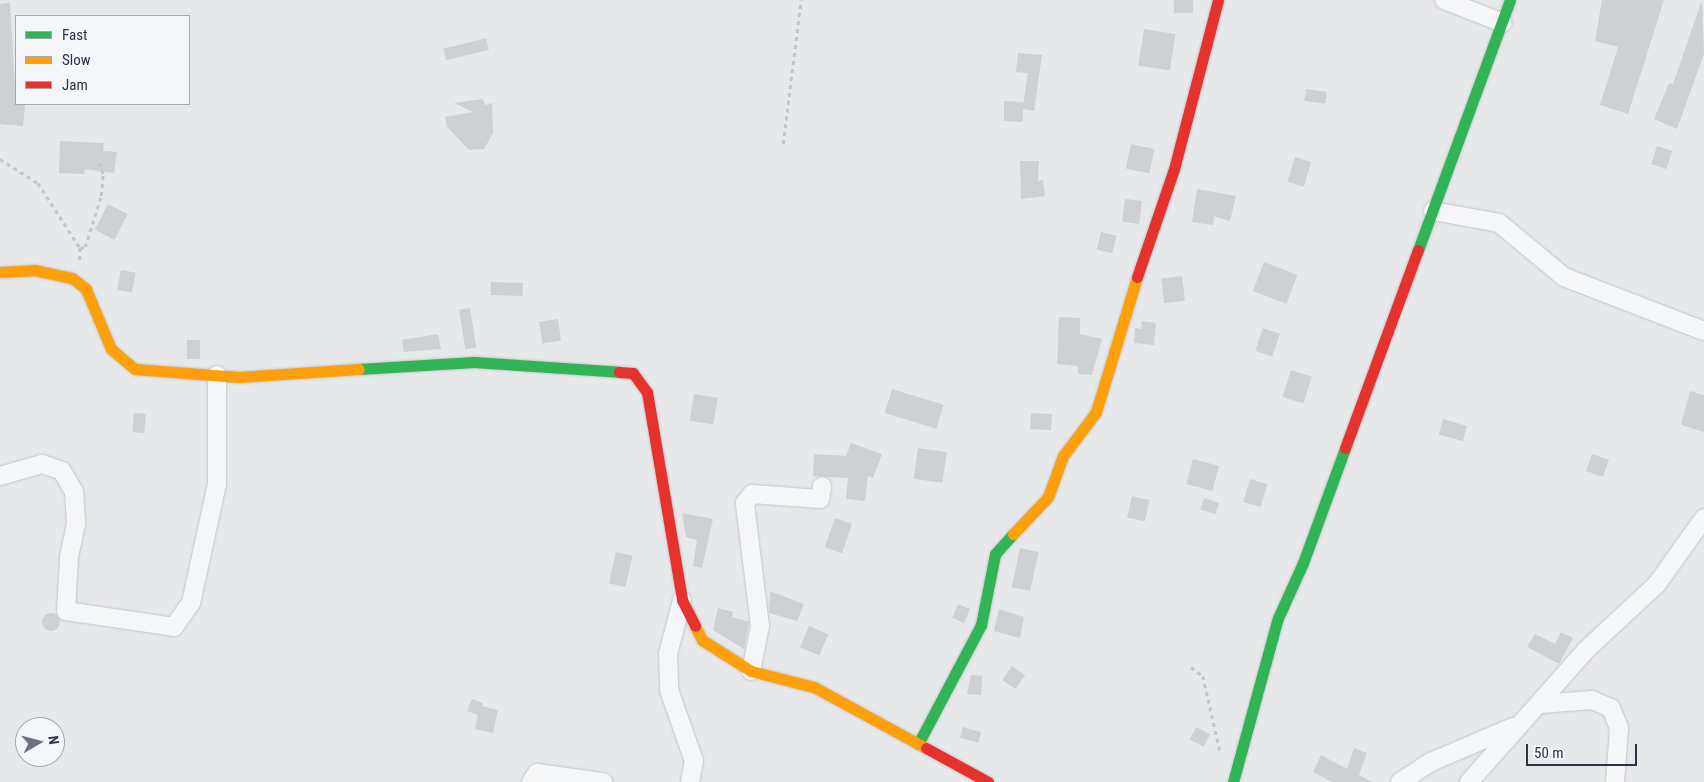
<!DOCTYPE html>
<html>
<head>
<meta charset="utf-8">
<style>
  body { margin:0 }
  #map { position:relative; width:1704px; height:782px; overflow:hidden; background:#e6e8ea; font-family:"Roboto Condensed",sans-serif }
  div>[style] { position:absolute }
  .building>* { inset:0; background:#ced0d3; transform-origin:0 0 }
  .round { border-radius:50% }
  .path>* { height:2.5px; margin-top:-1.25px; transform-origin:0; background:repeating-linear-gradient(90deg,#c5c6ca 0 4px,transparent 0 8px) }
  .roads { filter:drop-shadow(0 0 1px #c4c6c8) drop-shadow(0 0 1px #c4c6c8) }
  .street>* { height:18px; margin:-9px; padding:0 9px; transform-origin:9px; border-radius:9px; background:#f5f6f7 }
  .fast>* { height:11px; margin:-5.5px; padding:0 5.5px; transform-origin:5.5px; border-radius:5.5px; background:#30b455 }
  .slow>* { height:11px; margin:-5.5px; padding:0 5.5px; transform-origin:5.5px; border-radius:5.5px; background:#ff9f0a }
  .jam>* { height:11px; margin:-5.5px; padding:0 5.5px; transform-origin:5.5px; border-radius:5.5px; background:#e5322d }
  span { translate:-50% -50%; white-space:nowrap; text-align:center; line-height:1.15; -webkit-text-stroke:4px #f4f6f9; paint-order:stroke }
  .legend { position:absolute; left:15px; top:15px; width:175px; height:90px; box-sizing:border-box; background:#f4f6f9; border:1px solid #a4a8b1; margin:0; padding:6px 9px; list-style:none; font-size:15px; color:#2b3445 }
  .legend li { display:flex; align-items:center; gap:10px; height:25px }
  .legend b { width:25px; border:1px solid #a4a8b1 }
  .north { position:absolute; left:15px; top:717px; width:50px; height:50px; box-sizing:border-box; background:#f4f6f9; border:1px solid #a4a8b1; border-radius:50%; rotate:82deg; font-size:14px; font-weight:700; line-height:20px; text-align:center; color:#2b3445 }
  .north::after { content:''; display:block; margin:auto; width:18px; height:22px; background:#6c737f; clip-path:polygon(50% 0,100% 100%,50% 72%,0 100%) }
  .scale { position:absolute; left:1526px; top:744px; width:111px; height:22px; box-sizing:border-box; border:2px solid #2b3445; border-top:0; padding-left:6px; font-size:15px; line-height:18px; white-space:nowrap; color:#2b3445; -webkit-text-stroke:4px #f4f6f9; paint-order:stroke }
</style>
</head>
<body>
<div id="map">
  <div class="building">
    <div style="left:1174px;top:0;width:19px;height:13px"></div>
    <div style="clip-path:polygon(1602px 0,1664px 0,1628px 114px,1600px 105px,1618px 47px,1595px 41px)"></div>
    <div style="clip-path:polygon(1702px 0,1704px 54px,1677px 129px,1654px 119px,1669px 83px,1673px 84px)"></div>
    <div style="clip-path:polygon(10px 3px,16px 104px,25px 104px,23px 126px,0 124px,0 4px)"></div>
    <div style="left:1144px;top:29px;width:32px;height:37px;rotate:9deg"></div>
    <div style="left:486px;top:38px;width:12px;height:44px;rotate:76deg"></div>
    <div style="clip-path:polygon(1018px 53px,1042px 55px,1034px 111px,1023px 109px,1023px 122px,1004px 121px,1004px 101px,1023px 102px,1023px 106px,1028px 73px,1016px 72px)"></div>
    <div style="left:1306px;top:89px;width:21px;height:12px;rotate:8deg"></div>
    <div style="clip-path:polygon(483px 99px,485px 105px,492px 103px,493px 133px,484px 149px,469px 150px,447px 127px,445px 117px,473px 112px,454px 103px)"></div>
    <div style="clip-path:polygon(60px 141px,104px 143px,103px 151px,117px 152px,114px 173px,85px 169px,84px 174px,59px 173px)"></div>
    <div style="left:1131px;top:144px;width:24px;height:25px;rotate:12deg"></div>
    <div style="left:1657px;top:146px;width:16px;height:19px;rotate:18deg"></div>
    <div style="left:1295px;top:157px;width:17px;height:26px;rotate:17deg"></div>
    <div style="clip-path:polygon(1020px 161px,1039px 161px,1038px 181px,1043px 180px,1045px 196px,1021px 199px)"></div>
    <div style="clip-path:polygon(1197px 189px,1236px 196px,1230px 221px,1214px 216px,1213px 225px,1192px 222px)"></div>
    <div style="left:1125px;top:199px;width:17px;height:23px;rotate:7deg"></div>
    <div style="left:108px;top:204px;width:22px;height:29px;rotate:27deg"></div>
    <div style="left:1101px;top:232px;width:16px;height:18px;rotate:14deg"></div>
    <div style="left:1264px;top:262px;width:36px;height:31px;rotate:21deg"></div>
    <div style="left:121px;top:270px;width:15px;height:20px;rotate:11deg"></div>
    <div style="left:1182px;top:276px;width:25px;height:21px;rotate:83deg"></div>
    <div style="left:491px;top:282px;width:32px;height:13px;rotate:2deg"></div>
    <div style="left:470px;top:308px;width:40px;height:11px;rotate:81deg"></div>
    <div style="clip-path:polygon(1059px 317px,1080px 318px,1080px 334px,1102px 339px,1092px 375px,1078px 374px,1078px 366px,1057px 364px)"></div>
    <div style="left:558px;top:319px;width:22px;height:19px;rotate:82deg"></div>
    <div style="clip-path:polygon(1142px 321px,1156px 323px,1154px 345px,1134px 343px,1135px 328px,1141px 329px)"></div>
    <div style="left:1263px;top:328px;width:18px;height:24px;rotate:19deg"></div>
    <div style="clip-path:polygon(438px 334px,441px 349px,404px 352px,402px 340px)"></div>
    <div style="left:187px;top:340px;width:13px;height:19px"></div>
    <div style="left:1291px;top:370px;width:22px;height:28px;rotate:18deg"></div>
    <div style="left:892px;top:389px;width:54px;height:25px;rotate:17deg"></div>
    <div style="clip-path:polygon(1690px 391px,1704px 395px,1704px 432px,1681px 425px)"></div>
    <div style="left:694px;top:394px;width:24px;height:27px;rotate:9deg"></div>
    <div style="left:134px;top:413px;width:12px;height:19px;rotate:5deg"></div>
    <div style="left:1031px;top:413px;width:21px;height:16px;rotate:3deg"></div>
    <div style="left:1443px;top:419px;width:25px;height:16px;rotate:16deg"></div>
    <div style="clip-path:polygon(851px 443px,882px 454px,873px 478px,868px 476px,865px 501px,846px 499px,848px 478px,813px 476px,814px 454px,846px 456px)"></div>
    <div style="left:918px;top:448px;width:29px;height:31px;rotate:8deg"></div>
    <div style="left:1592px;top:454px;width:18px;height:18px;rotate:19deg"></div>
    <div style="left:1193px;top:459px;width:27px;height:26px;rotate:15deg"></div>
    <div style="left:1250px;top:479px;width:18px;height:24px;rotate:16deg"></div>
    <div style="left:1132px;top:496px;width:18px;height:22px;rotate:13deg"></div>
    <div style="left:1204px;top:498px;width:16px;height:12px;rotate:18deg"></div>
    <div style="clip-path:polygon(682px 513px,713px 519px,702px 568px,693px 566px,697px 540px,686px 537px)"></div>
    <div style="left:835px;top:518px;width:18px;height:31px;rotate:19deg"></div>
    <div style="left:1020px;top:548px;width:19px;height:40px;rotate:12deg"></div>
    <div style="left:616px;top:552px;width:17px;height:32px;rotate:13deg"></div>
    <div style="clip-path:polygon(770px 591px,804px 604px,797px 621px,769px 613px)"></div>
    <div style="left:958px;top:604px;width:13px;height:15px;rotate:23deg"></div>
    <div style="clip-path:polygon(718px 608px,733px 612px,732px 617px,749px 622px,744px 649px,713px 630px)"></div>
    <div style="clip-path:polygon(999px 609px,1024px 617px,1020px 638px,994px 631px)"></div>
    <div class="round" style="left:42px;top:613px;width:18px;height:18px"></div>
    <div style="left:809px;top:626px;width:21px;height:23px;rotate:23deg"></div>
    <div style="clip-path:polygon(1561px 632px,1573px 638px,1559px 664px,1527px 647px,1535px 634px,1555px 644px)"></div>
    <div style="left:1012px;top:666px;width:16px;height:17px;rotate:35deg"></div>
    <div style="clip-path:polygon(971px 675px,982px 676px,981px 695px,967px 694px)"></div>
    <div style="clip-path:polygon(472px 699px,483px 703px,482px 706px,498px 710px,493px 733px,475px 729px,478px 715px,467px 711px)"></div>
    <div style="left:963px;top:727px;width:19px;height:11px;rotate:16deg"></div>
    <div style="left:1196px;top:727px;width:16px;height:14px;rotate:27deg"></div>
    <div style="clip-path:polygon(1354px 748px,1367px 753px,1359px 775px,1372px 782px,1332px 782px,1313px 772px,1321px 755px,1347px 769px)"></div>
  </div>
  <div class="path">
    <div style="left:783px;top:144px;width:145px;rotate:-82.9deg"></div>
    <div style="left:0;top:159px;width:45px;rotate:32.3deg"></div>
    <div style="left:38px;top:183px;width:77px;rotate:57.1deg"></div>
    <div style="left:80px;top:248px;width:14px;rotate:90deg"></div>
    <div style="left:80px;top:248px;width:5px;rotate:-11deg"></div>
    <div style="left:85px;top:247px;width:53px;rotate:-72.6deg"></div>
    <div style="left:101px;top:196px;width:22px;rotate:-85deg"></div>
    <div style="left:103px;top:174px;width:15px;rotate:-113deg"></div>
    <div style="left:1191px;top:667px;width:15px;rotate:37deg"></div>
    <div style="left:1203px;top:676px;width:77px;rotate:77.2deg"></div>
  </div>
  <div class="roads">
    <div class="street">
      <div style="left:1444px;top:0;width:63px;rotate:21.3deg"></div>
      <div style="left:1433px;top:211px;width:67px;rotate:10.3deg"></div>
      <div style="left:1499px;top:223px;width:85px;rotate:39.7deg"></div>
      <div style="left:1564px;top:277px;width:150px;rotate:21.1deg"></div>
      <div style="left:0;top:476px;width:44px;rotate:-15.9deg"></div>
      <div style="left:42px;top:464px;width:21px;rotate:19deg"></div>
      <div style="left:62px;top:471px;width:24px;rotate:60deg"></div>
      <div style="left:74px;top:492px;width:32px;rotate:86deg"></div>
      <div style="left:76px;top:524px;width:35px;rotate:102deg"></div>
      <div style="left:69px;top:558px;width:53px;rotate:93.2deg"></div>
      <div style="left:66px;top:611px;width:109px;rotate:8.4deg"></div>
      <div style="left:174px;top:627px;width:29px;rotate:-55deg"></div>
      <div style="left:191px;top:603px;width:122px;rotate:-77.7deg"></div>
      <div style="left:217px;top:484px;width:109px;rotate:-90deg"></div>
      <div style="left:682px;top:600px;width:56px;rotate:104.5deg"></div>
      <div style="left:668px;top:654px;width:36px;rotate:88deg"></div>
      <div style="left:669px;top:690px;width:75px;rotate:70.6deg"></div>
      <div style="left:694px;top:761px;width:21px;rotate:101deg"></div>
      <div style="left:751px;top:671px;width:46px;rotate:-78.7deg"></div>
      <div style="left:760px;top:626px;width:124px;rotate:-97deg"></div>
      <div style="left:745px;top:503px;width:11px;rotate:-52deg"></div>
      <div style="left:752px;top:494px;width:68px;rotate:4.2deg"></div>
      <div style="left:820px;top:499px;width:13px;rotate:-81deg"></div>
      <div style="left:1541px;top:704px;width:51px;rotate:-4.5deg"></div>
      <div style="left:1592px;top:700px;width:21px;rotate:23deg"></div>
      <div style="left:1611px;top:708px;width:22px;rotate:68deg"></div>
      <div style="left:1619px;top:728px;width:54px;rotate:94.2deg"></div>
      <div style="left:531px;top:782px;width:11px;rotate:-56deg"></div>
      <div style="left:537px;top:773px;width:67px;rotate:7.8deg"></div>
      <div style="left:1400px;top:782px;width:37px;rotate:-33deg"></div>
      <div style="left:1431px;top:762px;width:89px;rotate:-23.1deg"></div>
      <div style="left:1469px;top:782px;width:176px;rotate:-48.4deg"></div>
      <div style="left:1586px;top:650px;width:97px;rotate:-42.9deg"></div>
      <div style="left:1657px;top:584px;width:81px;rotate:-54.5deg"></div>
    </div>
    <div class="fast">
      <div style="left:1418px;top:250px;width:266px;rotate:-69.8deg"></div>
      <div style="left:359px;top:369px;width:115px;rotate:-3.5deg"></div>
      <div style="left:474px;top:362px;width:145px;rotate:3.9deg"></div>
      <div style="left:918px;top:744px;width:135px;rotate:-62.1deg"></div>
      <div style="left:981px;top:625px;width:72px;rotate:-78.8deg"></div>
      <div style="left:995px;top:554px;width:27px;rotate:-48deg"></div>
      <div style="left:1233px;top:782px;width:170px;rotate:-74.7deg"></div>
      <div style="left:1278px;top:618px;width:60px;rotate:-65.6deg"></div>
      <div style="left:1303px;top:563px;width:122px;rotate:-69.9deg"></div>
    </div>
    <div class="slow">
      <div style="left:0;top:272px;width:34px;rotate:-3deg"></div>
      <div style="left:34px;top:270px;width:39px;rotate:12deg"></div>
      <div style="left:72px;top:278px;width:18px;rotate:38deg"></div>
      <div style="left:86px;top:289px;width:65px;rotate:67.4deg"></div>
      <div style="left:111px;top:349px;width:31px;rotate:40deg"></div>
      <div style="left:135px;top:369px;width:104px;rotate:4.4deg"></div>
      <div style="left:239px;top:377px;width:120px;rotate:-3.8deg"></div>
      <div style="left:1013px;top:534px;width:51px;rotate:-46.6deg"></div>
      <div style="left:1048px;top:497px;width:44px;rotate:-69.9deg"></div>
      <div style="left:1063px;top:456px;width:55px;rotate:-53.1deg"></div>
      <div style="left:1096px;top:412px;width:141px;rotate:-73.1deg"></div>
      <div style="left:695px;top:626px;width:16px;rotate:63deg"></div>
      <div style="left:702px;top:640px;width:58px;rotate:32.3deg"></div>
      <div style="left:751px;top:671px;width:65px;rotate:14.3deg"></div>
      <div style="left:814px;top:687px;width:128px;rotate:28.6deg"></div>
    </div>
    <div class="jam">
      <div style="left:1137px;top:277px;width:114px;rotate:-71.1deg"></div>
      <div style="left:1174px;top:169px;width:175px;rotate:-75.4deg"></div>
      <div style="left:619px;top:372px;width:14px;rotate:4deg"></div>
      <div style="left:633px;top:373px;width:24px;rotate:54deg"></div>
      <div style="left:647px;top:392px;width:211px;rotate:80.4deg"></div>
      <div style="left:682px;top:600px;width:29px;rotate:63deg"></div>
      <div style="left:1345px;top:448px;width:211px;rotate:-69.8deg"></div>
      <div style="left:926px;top:748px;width:71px;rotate:28.7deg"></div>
    </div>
  </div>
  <ul class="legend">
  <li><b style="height:6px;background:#30b455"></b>Fast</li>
  <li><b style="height:6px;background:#ff9f0a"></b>Slow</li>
  <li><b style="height:6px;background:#e5322d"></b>Jam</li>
  </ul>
  <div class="north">N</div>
  <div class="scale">50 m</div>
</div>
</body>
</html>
